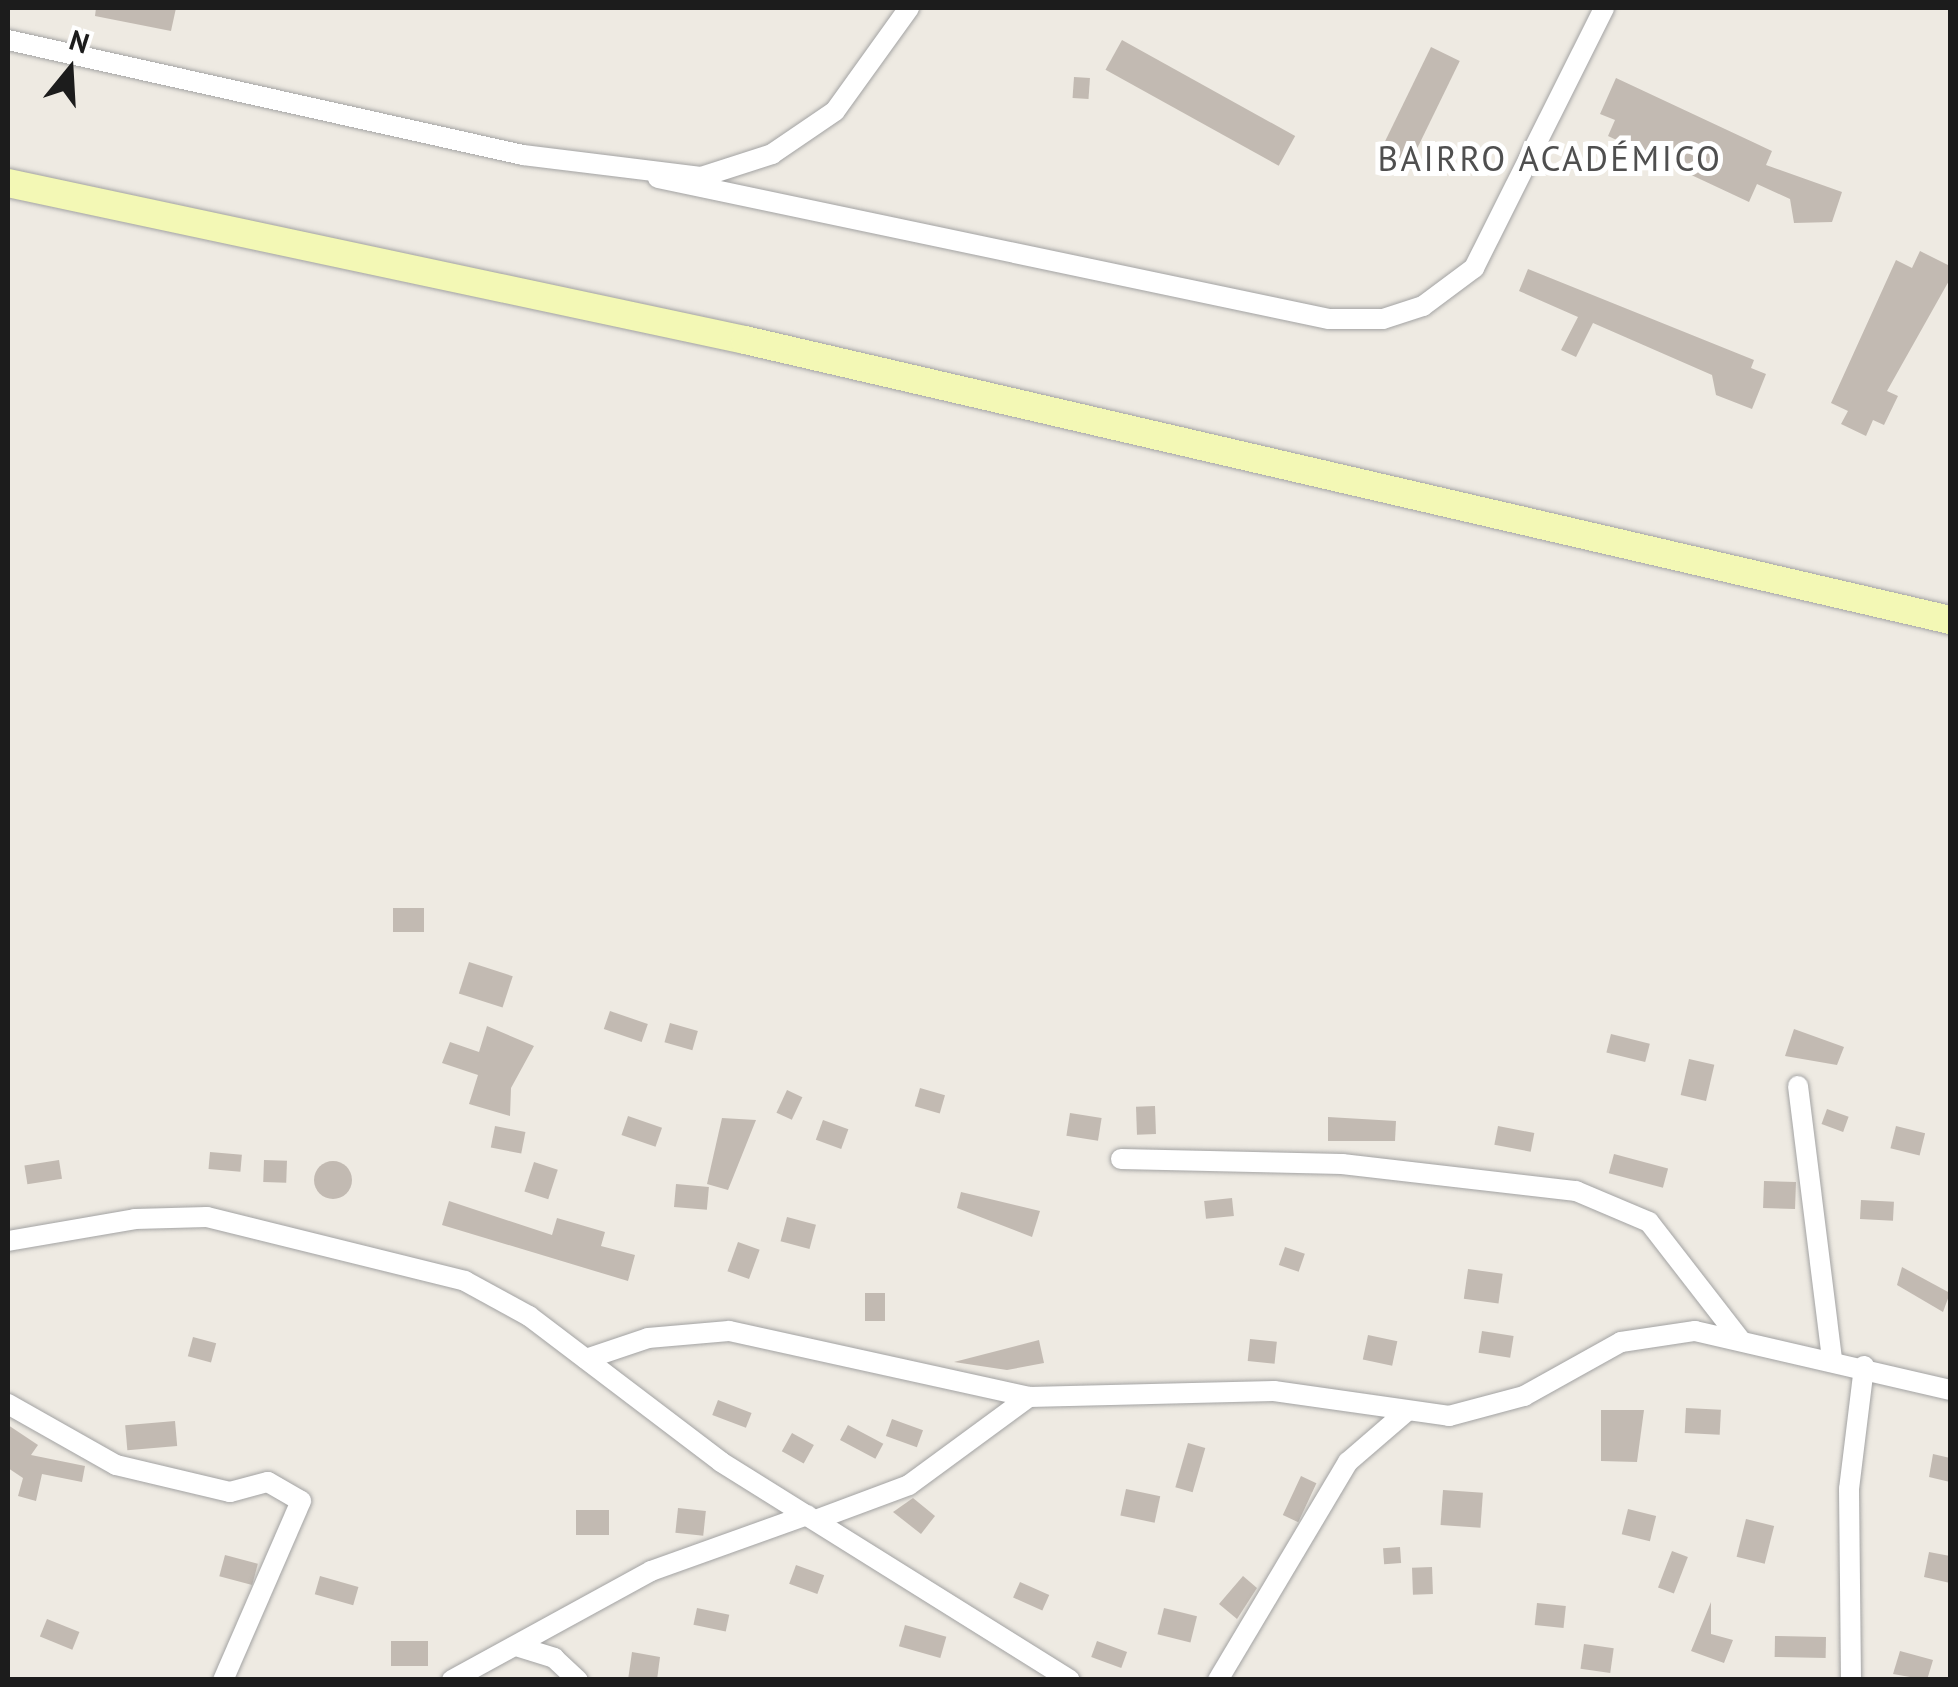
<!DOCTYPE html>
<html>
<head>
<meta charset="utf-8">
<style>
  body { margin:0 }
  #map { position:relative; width:1958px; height:1687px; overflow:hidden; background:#eeeae2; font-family:"PT Sans",sans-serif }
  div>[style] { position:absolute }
  .building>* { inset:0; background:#c2bab2; transform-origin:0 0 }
  .round { border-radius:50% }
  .roads { filter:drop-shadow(0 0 2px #a3a3a3) drop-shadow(0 0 2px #a3a3a3) }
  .street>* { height:20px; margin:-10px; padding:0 10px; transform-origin:10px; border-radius:10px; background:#fff }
  .secondary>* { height:28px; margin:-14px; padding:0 14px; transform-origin:14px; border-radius:14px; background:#f3f8b5 }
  span { translate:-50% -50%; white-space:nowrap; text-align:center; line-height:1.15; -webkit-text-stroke:10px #fff; paint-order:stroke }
  .neighbourhood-label { font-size:35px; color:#4f4f4f; letter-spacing:2.5px }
  .frame { position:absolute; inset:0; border:10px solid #1c1c1c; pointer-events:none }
  .north { position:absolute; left:20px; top:20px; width:100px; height:100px; -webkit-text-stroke:8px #fff; paint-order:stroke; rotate:18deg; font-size:28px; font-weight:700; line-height:40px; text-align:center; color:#1c1c1c }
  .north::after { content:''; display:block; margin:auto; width:35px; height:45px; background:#1c1c1c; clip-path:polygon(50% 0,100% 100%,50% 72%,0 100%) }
</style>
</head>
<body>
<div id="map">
  <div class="building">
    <div style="clip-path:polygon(96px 8px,176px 8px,171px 31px,95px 16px)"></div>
    <div style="left:1122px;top:40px;width:198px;height:34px;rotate:29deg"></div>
    <div style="left:1431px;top:47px;width:32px;height:124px;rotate:26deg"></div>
    <div style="left:1074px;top:77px;width:16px;height:21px;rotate:4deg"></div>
    <div style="clip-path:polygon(1616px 78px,1772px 151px,1766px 165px,1842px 192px,1832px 222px,1794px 223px,1790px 199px,1757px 184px,1749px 202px,1608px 136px,1615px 120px,1600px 114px)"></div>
    <div style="clip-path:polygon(1920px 251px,1950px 266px,1950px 279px,1887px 391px,1898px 396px,1884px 425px,1873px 420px,1866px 436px,1841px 424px,1848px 411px,1831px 403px,1896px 260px,1912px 268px)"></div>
    <div style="clip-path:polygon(1528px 269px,1754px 360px,1751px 368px,1766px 374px,1752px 409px,1716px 395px,1712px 375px,1593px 323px,1576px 357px,1561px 350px,1578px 317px,1519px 291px)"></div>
    <div style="left:393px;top:908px;width:31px;height:24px"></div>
    <div style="left:469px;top:962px;width:46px;height:33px;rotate:18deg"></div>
    <div style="left:610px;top:1011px;width:40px;height:19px;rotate:19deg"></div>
    <div style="left:670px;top:1023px;width:29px;height:20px;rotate:16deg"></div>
    <div style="clip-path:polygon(487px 1026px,534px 1046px,511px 1088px,510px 1116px,469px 1104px,478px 1075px,442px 1063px,450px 1042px,479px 1052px)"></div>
    <div style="clip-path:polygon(1794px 1029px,1844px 1047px,1837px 1065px,1785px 1056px)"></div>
    <div style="left:1611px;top:1034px;width:40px;height:19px;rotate:14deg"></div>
    <div style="left:1689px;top:1059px;width:26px;height:37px;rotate:13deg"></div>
    <div style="left:920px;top:1088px;width:26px;height:19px;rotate:16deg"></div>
    <div style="left:787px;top:1090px;width:17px;height:25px;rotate:25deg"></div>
    <div style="left:1155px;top:1106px;width:28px;height:19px;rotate:88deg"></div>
    <div style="left:1827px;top:1109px;width:23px;height:16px;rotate:20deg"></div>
    <div style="left:1070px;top:1113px;width:32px;height:23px;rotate:9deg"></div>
    <div style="left:628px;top:1116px;width:36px;height:20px;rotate:19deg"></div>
    <div style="clip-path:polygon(1328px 1117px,1396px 1121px,1395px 1141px,1328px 1141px)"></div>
    <div style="clip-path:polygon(722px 1118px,756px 1120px,728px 1190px,707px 1184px)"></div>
    <div style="left:823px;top:1120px;width:27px;height:21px;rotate:20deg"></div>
    <div style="left:495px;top:1126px;width:31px;height:22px;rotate:11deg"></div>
    <div style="left:1498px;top:1126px;width:37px;height:19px;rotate:11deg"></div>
    <div style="left:1896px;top:1126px;width:30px;height:23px;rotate:14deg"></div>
    <div style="left:210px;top:1152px;width:32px;height:17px;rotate:5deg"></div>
    <div style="left:1614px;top:1154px;width:56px;height:20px;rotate:15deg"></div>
    <div style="left:59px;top:1160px;width:19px;height:35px;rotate:81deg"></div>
    <div style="left:264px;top:1160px;width:23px;height:22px;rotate:2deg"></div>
    <div class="round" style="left:314px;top:1161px;width:38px;height:38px"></div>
    <div style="left:534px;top:1162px;width:25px;height:31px;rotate:18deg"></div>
    <div style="left:1764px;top:1181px;width:32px;height:27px;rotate:2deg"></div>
    <div style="left:676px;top:1184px;width:33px;height:23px;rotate:5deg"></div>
    <div style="clip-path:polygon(961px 1192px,1040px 1211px,1032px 1237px,957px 1208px)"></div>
    <div style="left:1232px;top:1198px;width:18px;height:28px;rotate:84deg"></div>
    <div style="left:1861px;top:1200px;width:33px;height:19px;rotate:3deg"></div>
    <div style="clip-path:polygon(449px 1201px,552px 1235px,557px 1218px,605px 1232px,601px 1246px,635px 1255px,628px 1281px,442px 1225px)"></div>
    <div style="left:787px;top:1217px;width:30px;height:25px;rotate:15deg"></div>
    <div style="left:738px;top:1242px;width:23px;height:31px;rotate:20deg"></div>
    <div style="left:1285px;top:1247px;width:21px;height:19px;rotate:19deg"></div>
    <div style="clip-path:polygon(1902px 1267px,1950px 1293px,1943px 1312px,1897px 1285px)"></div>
    <div style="left:1468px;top:1269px;width:35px;height:30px;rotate:8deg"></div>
    <div style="left:865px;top:1293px;width:20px;height:28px"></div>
    <div style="left:1482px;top:1331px;width:32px;height:22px;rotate:9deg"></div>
    <div style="left:1368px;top:1335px;width:30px;height:25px;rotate:12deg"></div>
    <div style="left:193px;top:1337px;width:24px;height:20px;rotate:15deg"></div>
    <div style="left:1250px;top:1339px;width:27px;height:22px;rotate:6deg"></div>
    <div style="clip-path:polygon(1039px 1340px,1044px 1363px,1007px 1370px,954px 1362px)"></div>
    <div style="left:718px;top:1400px;width:36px;height:16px;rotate:21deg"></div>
    <div style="left:1686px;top:1408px;width:35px;height:25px;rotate:3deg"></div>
    <div style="clip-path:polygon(1601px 1410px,1644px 1410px,1637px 1462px,1601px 1461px)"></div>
    <div style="left:892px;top:1419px;width:33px;height:18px;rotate:20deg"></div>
    <div style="left:175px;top:1421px;width:25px;height:50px;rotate:85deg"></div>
    <div style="clip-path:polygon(8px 1425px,38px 1445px,31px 1455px,85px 1466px,82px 1482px,42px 1474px,36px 1501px,18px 1496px,23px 1478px,8px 1468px)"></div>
    <div style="left:848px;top:1425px;width:40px;height:17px;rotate:28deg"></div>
    <div style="left:792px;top:1433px;width:25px;height:21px;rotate:29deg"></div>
    <div style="left:1188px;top:1443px;width:18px;height:46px;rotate:16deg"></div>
    <div style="clip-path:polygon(1933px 1454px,1950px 1458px,1950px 1482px,1929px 1477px)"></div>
    <div style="left:1301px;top:1476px;width:17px;height:43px;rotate:25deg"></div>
    <div style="left:1126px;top:1489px;width:35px;height:27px;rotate:12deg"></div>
    <div style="left:1443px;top:1490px;width:40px;height:35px;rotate:4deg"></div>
    <div style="clip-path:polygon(913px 1498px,935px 1516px,921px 1534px,893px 1512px)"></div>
    <div style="left:678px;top:1508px;width:28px;height:25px;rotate:6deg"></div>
    <div style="left:1628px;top:1509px;width:29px;height:26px;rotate:14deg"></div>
    <div style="left:576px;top:1510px;width:33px;height:25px"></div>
    <div style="left:1746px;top:1519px;width:29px;height:39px;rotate:14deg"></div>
    <div style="left:1400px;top:1547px;width:16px;height:17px;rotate:86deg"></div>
    <div style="left:1672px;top:1551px;width:17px;height:39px;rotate:21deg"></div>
    <div style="clip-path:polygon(1929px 1552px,1950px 1556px,1950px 1583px,1924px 1577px)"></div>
    <div style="left:225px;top:1555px;width:34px;height:22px;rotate:15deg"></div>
    <div style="left:796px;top:1565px;width:30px;height:20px;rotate:20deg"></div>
    <div style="left:1432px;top:1567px;width:27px;height:20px;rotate:88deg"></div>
    <div style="left:320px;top:1576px;width:40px;height:19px;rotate:16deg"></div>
    <div style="clip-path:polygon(1243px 1576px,1257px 1588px,1237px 1619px,1219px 1604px)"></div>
    <div style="left:1020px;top:1582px;width:32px;height:17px;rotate:24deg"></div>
    <div style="clip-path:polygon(1711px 1602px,1711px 1634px,1733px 1640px,1724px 1663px,1691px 1651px)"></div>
    <div style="left:1537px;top:1603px;width:29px;height:22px;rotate:6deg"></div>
    <div style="left:697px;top:1608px;width:33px;height:17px;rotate:12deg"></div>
    <div style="left:1164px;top:1608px;width:34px;height:27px;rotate:14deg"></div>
    <div style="left:47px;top:1619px;width:35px;height:19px;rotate:22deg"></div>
    <div style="left:905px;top:1625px;width:43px;height:22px;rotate:16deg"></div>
    <div style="left:1775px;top:1636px;width:51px;height:21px;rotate:1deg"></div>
    <div style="left:391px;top:1641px;width:37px;height:25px"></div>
    <div style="left:1097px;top:1641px;width:32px;height:17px;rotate:20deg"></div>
    <div style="left:1584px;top:1644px;width:30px;height:25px;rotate:8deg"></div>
    <div style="clip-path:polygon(1900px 1651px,1933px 1660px,1927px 1680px,1893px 1674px)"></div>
    <div style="clip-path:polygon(632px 1652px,660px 1657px,657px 1680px,628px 1680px)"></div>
  </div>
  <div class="roads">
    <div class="street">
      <div style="left:8px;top:40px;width:528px;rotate:12.59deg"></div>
      <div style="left:523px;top:155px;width:179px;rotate:7deg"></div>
      <div style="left:701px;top:177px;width:75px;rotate:-17.9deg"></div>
      <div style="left:772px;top:154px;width:76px;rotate:-34.3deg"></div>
      <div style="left:835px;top:111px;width:127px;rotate:-54.3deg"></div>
      <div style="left:658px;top:178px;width:686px;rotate:11.87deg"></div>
      <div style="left:1329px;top:319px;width:54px"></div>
      <div style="left:1383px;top:319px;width:42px;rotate:-18deg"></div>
      <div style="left:1423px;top:306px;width:64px;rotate:-36.7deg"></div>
      <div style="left:1474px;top:268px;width:291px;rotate:-63.4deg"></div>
      <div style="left:1798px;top:1086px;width:276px;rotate:82.9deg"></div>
      <div style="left:1121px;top:1159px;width:221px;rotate:1.3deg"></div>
      <div style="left:1342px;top:1164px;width:236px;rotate:6.6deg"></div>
      <div style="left:1576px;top:1191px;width:79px;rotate:23deg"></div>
      <div style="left:1649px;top:1222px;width:147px;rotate:52.2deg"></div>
      <div style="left:8px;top:1241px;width:129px;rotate:-9.8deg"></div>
      <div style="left:135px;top:1219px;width:72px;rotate:-1.6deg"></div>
      <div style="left:207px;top:1217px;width:266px;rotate:13.9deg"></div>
      <div style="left:465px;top:1281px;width:73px;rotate:28.7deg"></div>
      <div style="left:529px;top:1316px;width:241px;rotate:37.2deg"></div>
      <div style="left:721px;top:1462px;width:411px;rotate:32deg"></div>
      <div style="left:586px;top:1359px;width:65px;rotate:-18.7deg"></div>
      <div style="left:648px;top:1338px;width:81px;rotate:-4.9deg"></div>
      <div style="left:729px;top:1331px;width:307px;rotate:12.4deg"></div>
      <div style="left:1029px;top:1397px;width:245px;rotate:-1.4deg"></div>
      <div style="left:1274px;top:1391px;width:177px;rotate:8.1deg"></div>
      <div style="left:1449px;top:1416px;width:78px;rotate:-14.9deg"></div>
      <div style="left:1524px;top:1396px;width:111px;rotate:-29.1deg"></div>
      <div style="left:1621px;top:1342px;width:75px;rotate:-8.5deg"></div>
      <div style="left:1695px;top:1331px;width:262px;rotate:13deg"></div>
      <div style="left:8px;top:1404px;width:124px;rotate:29.5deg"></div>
      <div style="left:116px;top:1465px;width:117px;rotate:13.3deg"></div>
      <div style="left:230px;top:1492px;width:39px;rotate:-15deg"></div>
      <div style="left:268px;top:1482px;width:38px;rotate:30deg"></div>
      <div style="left:301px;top:1501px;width:195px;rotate:113.5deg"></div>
      <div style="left:818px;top:1519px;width:97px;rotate:-20.5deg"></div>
      <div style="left:909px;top:1485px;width:149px;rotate:-36.3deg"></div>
      <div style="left:519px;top:1647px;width:37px;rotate:17deg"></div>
      <div style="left:554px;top:1658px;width:33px;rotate:43deg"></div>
      <div style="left:452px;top:1680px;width:227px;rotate:-28.7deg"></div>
      <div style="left:651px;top:1571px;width:166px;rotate:-19.7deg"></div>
      <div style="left:1218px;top:1680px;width:254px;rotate:-59.2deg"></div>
      <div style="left:1348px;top:1462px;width:77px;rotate:-40.8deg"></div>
      <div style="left:1851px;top:1680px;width:191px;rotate:-90.6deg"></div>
      <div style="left:1849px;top:1489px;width:124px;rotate:-83deg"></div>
    </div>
    <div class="secondary">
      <div style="left:8px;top:183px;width:754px;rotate:12.03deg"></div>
      <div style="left:745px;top:340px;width:1237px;rotate:13.08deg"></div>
    </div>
  </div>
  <div class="neighbourhood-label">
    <span style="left:1550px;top:158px">BAIRRO ACADÉMICO</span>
  </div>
  <div class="frame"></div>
  <div class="north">N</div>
</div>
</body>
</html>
